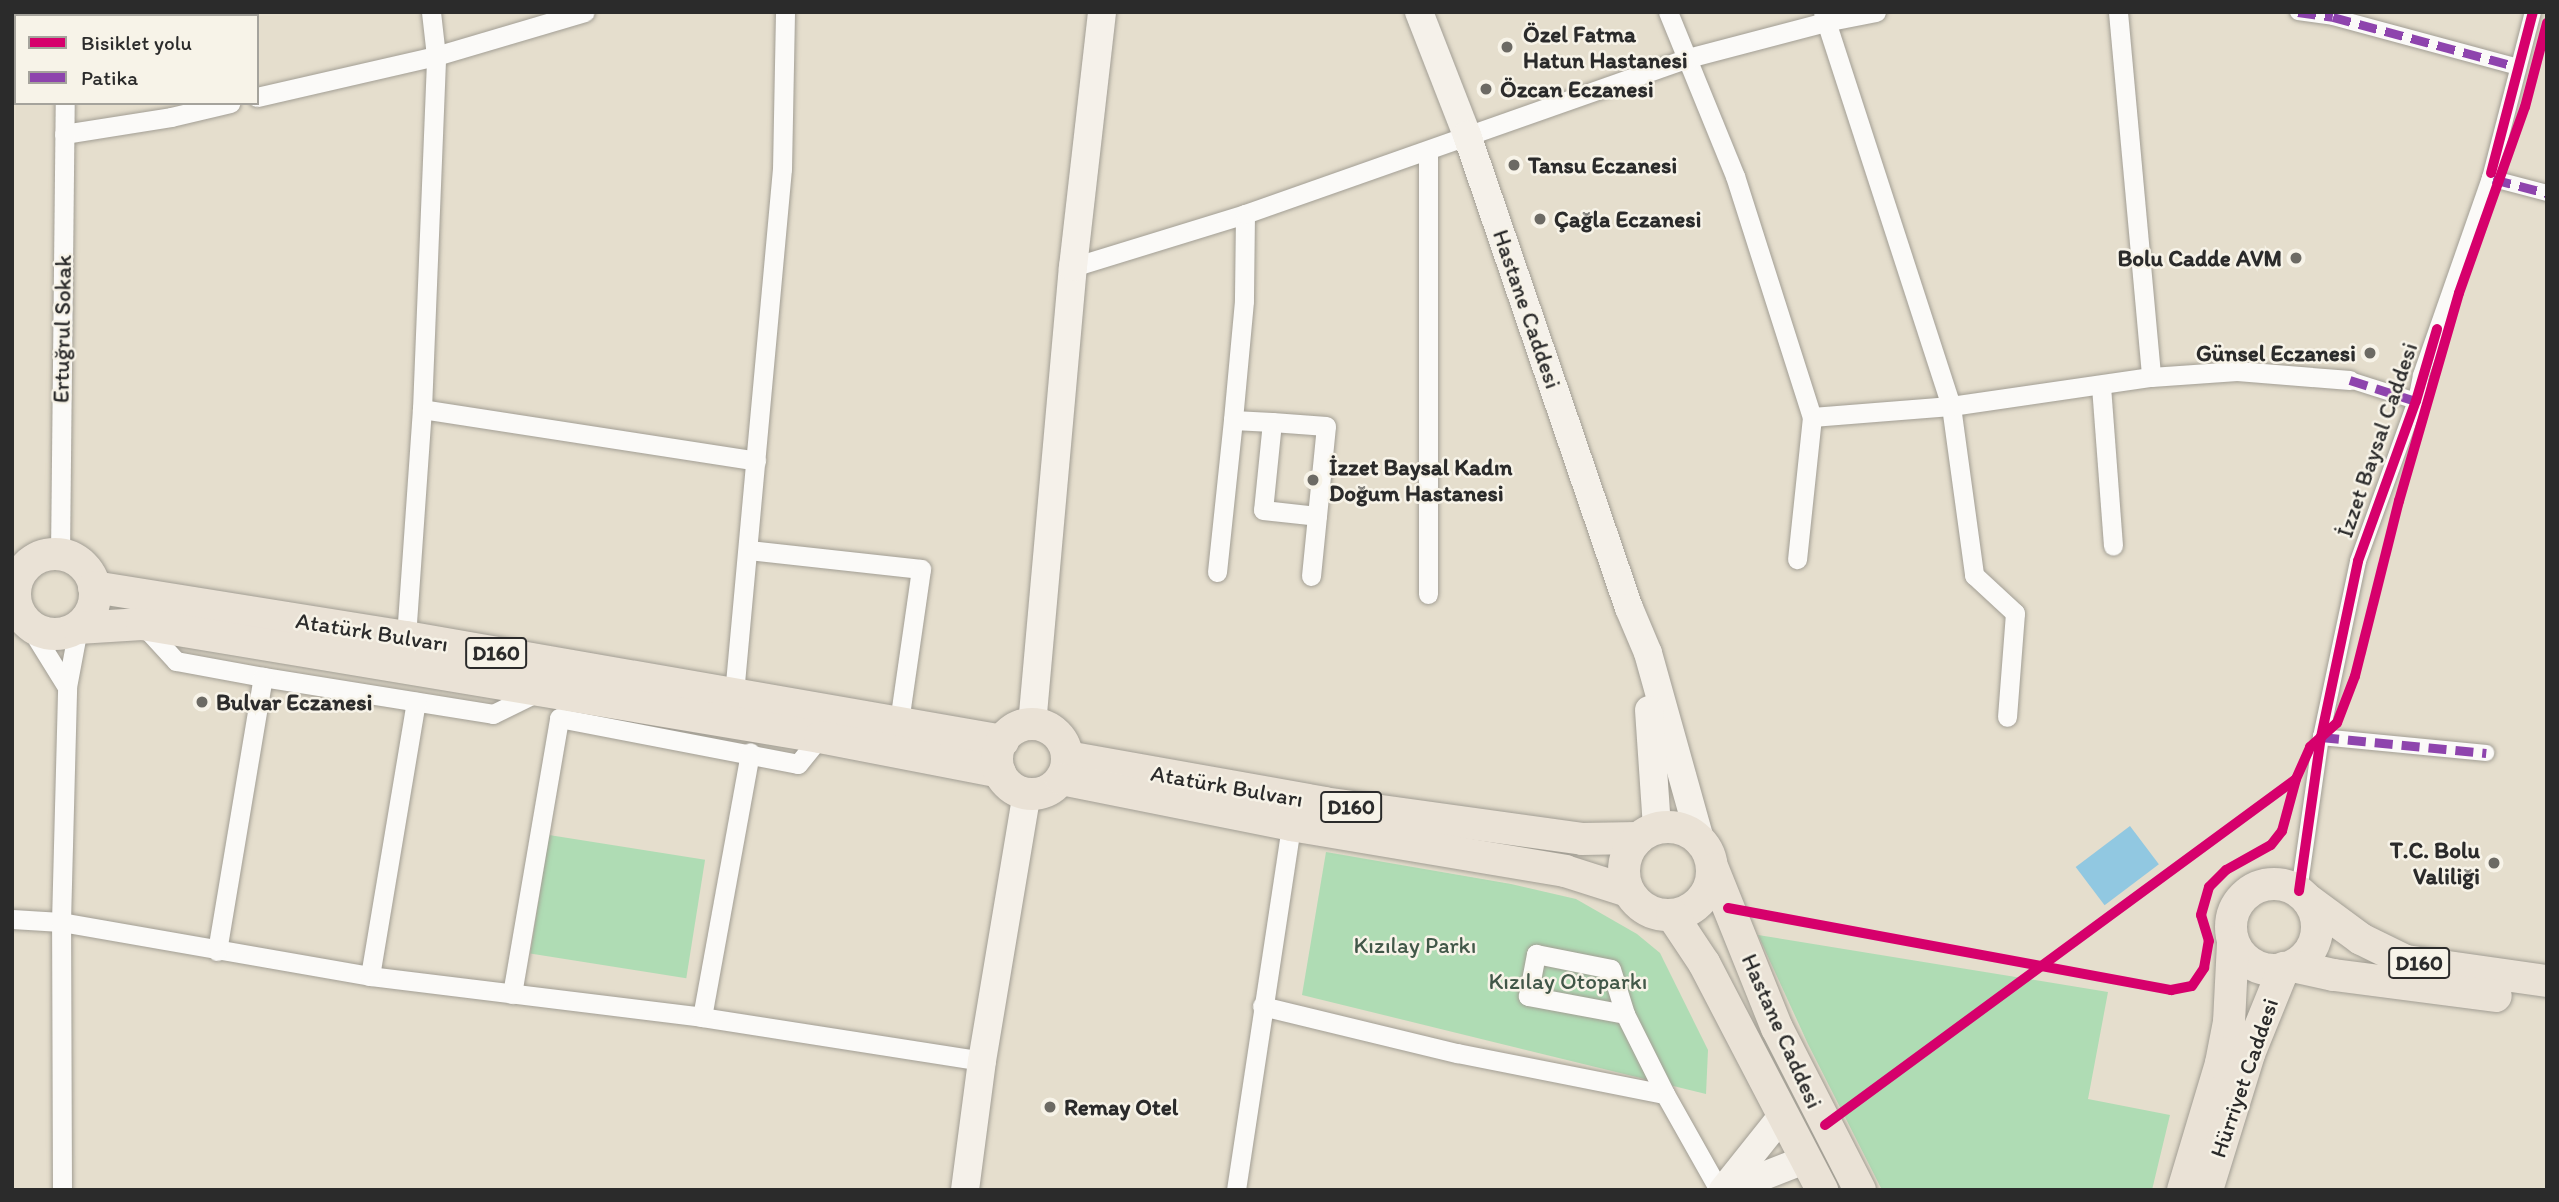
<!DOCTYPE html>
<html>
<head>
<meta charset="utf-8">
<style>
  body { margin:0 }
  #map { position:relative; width:2559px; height:1202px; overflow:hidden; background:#e5decd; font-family:Itim,sans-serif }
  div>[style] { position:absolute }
  .green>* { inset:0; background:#afdcb4; transform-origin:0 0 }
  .water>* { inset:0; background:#91c8e1; transform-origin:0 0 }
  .roads { filter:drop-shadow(0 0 2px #a29e94) drop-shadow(0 0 2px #a29e94) }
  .pedestrian>* { height:16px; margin:-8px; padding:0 8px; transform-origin:8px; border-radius:8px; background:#fbfaf8 }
  .minor>* { height:19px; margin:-9.5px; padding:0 9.5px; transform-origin:9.5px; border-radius:9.5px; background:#fbfaf8 }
  .secondary>* { height:28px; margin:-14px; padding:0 14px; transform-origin:14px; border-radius:14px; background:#f5f1ea }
  .primary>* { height:32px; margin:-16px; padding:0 16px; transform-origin:16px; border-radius:16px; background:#eae2d6 }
  .primary>.ring { margin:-16px; padding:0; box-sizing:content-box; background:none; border:32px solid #eae2d6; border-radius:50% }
  .quiet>* { height:9px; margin-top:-4.5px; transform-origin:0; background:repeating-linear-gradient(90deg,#8e44ad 0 18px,transparent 0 27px) }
  .cycleway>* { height:10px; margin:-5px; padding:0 5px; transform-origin:5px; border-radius:5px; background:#d6006c }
  .dots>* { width:19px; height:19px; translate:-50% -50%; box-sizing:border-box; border:4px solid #f7f3e8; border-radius:50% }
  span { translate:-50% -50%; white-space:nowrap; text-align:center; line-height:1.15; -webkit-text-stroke:5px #f7f3e8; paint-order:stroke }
  .shield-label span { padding:2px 5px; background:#f7f3e8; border:2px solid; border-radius:5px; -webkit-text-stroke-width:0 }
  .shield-label { font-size:21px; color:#2b2b2b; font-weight:700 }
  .poi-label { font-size:23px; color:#2b2b2b; font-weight:700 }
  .left { translate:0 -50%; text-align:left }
  .right { translate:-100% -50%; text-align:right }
  .street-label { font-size:23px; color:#2b2b2b }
  .park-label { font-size:23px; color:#415748 }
  .frame { position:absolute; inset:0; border:14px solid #2b2b2b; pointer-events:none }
  .legend { position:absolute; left:14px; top:14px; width:245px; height:91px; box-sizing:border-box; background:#f7f3e8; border:2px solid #a5a39c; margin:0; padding:9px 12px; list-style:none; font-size:21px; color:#2b2b2b }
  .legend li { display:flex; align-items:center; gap:14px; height:35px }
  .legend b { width:35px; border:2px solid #a5a39c }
</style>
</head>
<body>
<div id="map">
  <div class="green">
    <div style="left:549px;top:835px;width:158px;height:120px;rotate:9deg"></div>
    <div style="clip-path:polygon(1326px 852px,1511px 884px,1576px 899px,1637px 934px,1660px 953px,1708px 1050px,1706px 1094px,1302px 995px)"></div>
    <div style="clip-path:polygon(1758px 935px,2108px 992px,2088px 1099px,2170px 1115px,2152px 1190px,1882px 1190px,1808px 1044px)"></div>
  </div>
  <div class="water">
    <div style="left:2130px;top:826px;width:48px;height:68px;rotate:53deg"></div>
  </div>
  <div class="roads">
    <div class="pedestrian">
      <div style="left:2298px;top:12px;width:35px;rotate:8deg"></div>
      <div style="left:2333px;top:17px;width:192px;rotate:15.1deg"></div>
      <div style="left:2490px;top:178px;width:59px;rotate:14.7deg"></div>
      <div style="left:2350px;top:380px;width:69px;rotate:17.7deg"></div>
      <div style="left:2321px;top:737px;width:166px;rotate:5.5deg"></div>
      <div style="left:2299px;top:891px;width:156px;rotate:-81.9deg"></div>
      <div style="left:2321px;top:737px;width:180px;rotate:-78.1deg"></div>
      <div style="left:2358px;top:561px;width:170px;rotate:-70.1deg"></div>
      <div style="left:2416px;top:401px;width:26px;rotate:-79deg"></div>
      <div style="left:2421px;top:375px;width:209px;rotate:-70.7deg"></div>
      <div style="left:2490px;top:178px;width:171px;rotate:-75.5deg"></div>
    </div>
    <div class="minor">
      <div style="left:1668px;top:12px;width:177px;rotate:67.8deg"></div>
      <div style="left:1735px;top:176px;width:253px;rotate:72.3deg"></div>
      <div style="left:1812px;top:417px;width:143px;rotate:96deg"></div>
      <div style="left:1823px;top:12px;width:414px;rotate:72deg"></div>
      <div style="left:1951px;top:406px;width:171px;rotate:82.2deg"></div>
      <div style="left:1974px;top:575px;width:56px;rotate:42.8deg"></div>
      <div style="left:2015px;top:613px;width:104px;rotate:94.4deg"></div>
      <div style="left:2118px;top:12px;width:366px;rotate:84.8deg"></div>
      <div style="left:66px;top:16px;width:4px;rotate:-90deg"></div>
      <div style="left:257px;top:97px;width:184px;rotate:-12.9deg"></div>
      <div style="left:436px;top:56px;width:155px;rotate:-16.5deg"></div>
      <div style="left:64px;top:134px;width:108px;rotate:-9deg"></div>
      <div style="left:171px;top:117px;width:61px;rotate:-13.3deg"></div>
      <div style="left:1245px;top:214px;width:87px;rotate:90.7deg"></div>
      <div style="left:1244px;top:301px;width:120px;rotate:95.3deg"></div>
      <div style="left:1233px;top:420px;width:39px;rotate:3deg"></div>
      <div style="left:1272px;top:422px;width:88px;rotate:95.8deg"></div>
      <div style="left:1263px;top:510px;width:54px;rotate:6.3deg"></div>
      <div style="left:1317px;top:516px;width:90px;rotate:-84.3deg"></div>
      <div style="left:1326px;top:426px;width:54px;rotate:-175.8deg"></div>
      <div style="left:1073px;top:267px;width:180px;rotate:-17.1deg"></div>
      <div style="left:1245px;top:214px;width:470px;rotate:-19.4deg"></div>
      <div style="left:1688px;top:58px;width:142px;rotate:-14.7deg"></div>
      <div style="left:1825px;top:22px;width:52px;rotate:-11.1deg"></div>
      <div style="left:2101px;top:386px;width:160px;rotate:85.7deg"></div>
      <div style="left:422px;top:409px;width:338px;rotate:8.8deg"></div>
      <div style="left:1812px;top:417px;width:139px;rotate:-4.5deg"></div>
      <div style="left:1951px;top:406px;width:202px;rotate:-8.3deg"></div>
      <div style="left:2151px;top:377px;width:86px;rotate:-4deg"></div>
      <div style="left:2237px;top:371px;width:113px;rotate:4.6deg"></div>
      <div style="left:749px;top:550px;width:173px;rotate:6.3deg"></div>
      <div style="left:921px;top:569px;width:155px;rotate:98.2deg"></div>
      <div style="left:60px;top:555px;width:452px;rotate:-89.4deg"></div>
      <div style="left:1217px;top:572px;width:153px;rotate:-84deg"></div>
      <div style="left:1311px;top:576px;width:60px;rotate:-84.3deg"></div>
      <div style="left:1428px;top:594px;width:442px;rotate:-90deg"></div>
      <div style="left:26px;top:621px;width:78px;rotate:58.2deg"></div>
      <div style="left:67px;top:687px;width:60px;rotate:-79.4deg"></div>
      <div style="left:143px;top:625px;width:49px;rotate:47.5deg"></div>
      <div style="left:176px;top:661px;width:88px;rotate:10.4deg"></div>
      <div style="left:263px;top:677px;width:233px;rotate:9.1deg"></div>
      <div style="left:493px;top:714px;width:55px;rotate:-26.1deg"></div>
      <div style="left:406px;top:637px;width:229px;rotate:-86deg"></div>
      <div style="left:422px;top:409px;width:353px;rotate:-87.7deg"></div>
      <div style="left:436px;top:56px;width:44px;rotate:-96.5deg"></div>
      <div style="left:734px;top:694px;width:527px;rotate:-84.78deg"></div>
      <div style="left:782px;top:169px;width:157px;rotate:-88.9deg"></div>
      <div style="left:12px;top:919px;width:49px;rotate:3.5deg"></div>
      <div style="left:61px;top:922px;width:314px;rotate:9.9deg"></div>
      <div style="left:370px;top:976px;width:335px;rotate:7deg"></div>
      <div style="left:702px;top:1017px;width:283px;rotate:8.9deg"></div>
      <div style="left:217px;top:951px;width:278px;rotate:-80.5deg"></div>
      <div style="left:370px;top:976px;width:278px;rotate:-80.5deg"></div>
      <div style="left:512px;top:994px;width:280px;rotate:-80.3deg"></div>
      <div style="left:559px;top:718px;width:243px;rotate:10.9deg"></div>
      <div style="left:798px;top:764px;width:35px;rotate:-51deg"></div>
      <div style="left:1262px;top:1006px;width:201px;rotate:13.6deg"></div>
      <div style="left:1457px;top:1053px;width:212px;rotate:11.2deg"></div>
      <div style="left:1665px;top:1094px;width:110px;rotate:60.6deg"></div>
      <div style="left:1625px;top:1014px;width:99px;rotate:-169.5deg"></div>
      <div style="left:1528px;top:996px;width:43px;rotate:-79.2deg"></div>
      <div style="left:1536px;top:954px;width:76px;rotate:11.3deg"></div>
      <div style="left:1611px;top:969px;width:47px;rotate:72.7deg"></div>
      <div style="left:1625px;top:1014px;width:89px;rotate:63.4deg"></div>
      <div style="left:702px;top:1017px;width:269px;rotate:-79.7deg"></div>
      <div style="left:62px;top:1190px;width:268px;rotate:-90.2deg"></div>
      <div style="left:61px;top:922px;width:235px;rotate:-88.5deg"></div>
      <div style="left:1236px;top:1190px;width:369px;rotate:-81.4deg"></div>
    </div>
    <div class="secondary">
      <div style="left:1419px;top:12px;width:132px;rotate:68.7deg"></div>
      <div style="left:1467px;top:135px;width:500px;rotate:71.1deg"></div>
      <div style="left:1629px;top:608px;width:49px;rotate:67.1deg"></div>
      <div style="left:1648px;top:653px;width:193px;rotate:74.4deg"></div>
      <div style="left:1649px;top:710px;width:117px;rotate:86.1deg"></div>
      <div style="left:1032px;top:725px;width:460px;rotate:-84.9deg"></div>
      <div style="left:1073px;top:267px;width:257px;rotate:-83.5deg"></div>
      <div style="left:965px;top:1190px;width:130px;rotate:-82.5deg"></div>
      <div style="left:982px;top:1061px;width:272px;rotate:-80.5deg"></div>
      <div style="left:1723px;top:1190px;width:95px;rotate:-51.4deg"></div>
      <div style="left:1728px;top:1190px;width:82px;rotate:-21.5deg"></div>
    </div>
    <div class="primary">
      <div class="ring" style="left:15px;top:554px;width:48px;height:48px"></div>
      <div style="left:94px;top:587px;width:316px;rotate:9.1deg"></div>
      <div style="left:406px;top:637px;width:606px;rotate:9.88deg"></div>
      <div style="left:78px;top:628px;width:64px;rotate:-3.6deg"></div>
      <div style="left:142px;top:624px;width:687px;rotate:9.46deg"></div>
      <div style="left:820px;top:737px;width:183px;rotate:11deg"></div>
      <div class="ring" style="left:997px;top:724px;width:38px;height:38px"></div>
      <div style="left:1067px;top:757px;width:261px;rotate:10.1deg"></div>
      <div style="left:1324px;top:803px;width:260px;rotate:7.9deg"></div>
      <div style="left:1582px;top:839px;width:56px;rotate:-1deg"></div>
      <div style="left:1061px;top:779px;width:235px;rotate:11.3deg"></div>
      <div style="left:1291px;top:825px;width:278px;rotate:9.5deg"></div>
      <div style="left:1565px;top:871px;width:66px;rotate:17.6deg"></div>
      <div class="ring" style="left:1624px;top:827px;width:56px;height:56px"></div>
      <div style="left:1713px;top:869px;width:171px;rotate:68.1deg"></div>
      <div style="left:1777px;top:1028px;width:182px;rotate:62.9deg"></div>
      <div class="ring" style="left:2231px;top:884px;width:54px;height:54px"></div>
      <div style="left:2308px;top:900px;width:66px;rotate:36.3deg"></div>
      <div style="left:2361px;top:939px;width:50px;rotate:26.1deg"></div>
      <div style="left:2406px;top:961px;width:142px;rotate:8.1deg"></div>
      <div style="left:1672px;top:915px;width:58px;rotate:56.3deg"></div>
      <div style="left:1704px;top:963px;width:256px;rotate:62.5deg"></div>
      <div style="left:2293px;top:966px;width:42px;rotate:12.4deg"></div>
      <div style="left:2334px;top:975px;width:163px;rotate:7.4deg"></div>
      <div style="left:2183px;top:1190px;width:133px;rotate:-73.3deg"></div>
      <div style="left:2221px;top:1063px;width:42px;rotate:-79deg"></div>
      <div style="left:2229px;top:1022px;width:80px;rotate:-87.1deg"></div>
      <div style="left:2207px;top:1190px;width:142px;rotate:-72.8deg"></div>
      <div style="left:2249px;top:1054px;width:93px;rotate:-67.9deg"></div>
    </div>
  </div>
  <div class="quiet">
    <div style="left:2298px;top:12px;width:35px;rotate:8deg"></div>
    <div style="left:2333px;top:17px;width:192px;rotate:15.1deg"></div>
    <div style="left:2493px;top:179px;width:56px;rotate:14.5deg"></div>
    <div style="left:2350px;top:380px;width:69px;rotate:17.7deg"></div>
    <div style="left:2321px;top:737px;width:166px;rotate:5.5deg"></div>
  </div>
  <div class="cycleway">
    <div style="left:2491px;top:173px;width:166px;rotate:-75.4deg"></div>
    <div style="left:2299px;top:891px;width:156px;rotate:-81.9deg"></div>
    <div style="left:2321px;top:737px;width:180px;rotate:-78.1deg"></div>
    <div style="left:2358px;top:561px;width:170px;rotate:-70.1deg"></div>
    <div style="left:2416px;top:401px;width:75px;rotate:-73.7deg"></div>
    <div style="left:1728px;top:908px;width:451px;rotate:10.5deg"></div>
    <div style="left:2171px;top:990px;width:21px;rotate:-11deg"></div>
    <div style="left:2192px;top:986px;width:22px;rotate:-56deg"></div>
    <div style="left:2204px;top:968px;width:27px;rotate:-80deg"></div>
    <div style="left:2209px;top:941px;width:27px;rotate:-107deg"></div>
    <div style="left:2201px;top:915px;width:29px;rotate:-74deg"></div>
    <div style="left:2209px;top:887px;width:24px;rotate:-45deg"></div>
    <div style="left:2226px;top:870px;width:51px;rotate:-29.1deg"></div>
    <div style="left:2271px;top:845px;width:18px;rotate:-52deg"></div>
    <div style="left:2282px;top:831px;width:54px;rotate:-74.9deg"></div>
    <div style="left:2296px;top:779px;width:35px;rotate:-66deg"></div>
    <div style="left:2310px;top:747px;width:36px;rotate:-42deg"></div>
    <div style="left:2337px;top:723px;width:50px;rotate:-69deg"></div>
    <div style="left:2355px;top:676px;width:180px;rotate:-75.9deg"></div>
    <div style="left:2399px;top:501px;width:216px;rotate:-73.9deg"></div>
    <div style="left:2459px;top:293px;width:197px;rotate:-70.5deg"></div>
    <div style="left:2525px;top:107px;width:87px;rotate:-75.3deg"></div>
    <div style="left:1825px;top:1125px;width:584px;rotate:-36.3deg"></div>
  </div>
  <div class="dots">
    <div style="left:1507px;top:47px;background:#6c6a64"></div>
    <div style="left:1486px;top:89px;background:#6c6a64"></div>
    <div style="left:1514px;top:165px;background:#6c6a64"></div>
    <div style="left:1540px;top:219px;background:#6c6a64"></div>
    <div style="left:2296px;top:258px;background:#6c6a64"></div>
    <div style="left:2370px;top:353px;background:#6c6a64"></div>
    <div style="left:1313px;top:480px;background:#6c6a64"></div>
    <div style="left:202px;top:702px;background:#6c6a64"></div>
    <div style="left:2494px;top:863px;background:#6c6a64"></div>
    <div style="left:1050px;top:1107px;background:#6c6a64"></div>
  </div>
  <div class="shield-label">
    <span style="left:496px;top:653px">D160</span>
    <span style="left:1351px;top:807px">D160</span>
    <span style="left:2419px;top:963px">D160</span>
  </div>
  <div class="poi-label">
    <span class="left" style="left:1523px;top:47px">Özel Fatma<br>Hatun Hastanesi</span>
    <span class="left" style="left:1500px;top:89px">Özcan Eczanesi</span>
    <span class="left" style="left:1528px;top:165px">Tansu Eczanesi</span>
    <span class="left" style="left:1554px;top:219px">Çağla Eczanesi</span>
    <span class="right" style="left:2282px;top:258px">Bolu Cadde AVM</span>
    <span class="right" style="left:2356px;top:353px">Günsel Eczanesi</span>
    <span class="left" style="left:1329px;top:480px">İzzet Baysal Kadın<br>Doğum Hastanesi</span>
    <span class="left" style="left:216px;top:702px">Bulvar Eczanesi</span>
    <span class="right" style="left:2480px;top:863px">T.C. Bolu<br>Valiliği</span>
    <span class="left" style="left:1064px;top:1107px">Remay Otel</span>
  </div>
  <div class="street-label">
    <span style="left:1527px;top:309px;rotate:71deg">Hastane Caddesi</span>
    <span style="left:62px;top:329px;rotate:-89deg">Ertuğrul Sokak</span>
    <span style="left:2377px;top:440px;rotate:-71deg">İzzet Baysal Caddesi</span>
    <span style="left:372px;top:632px;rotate:9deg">Atatürk Bulvarı</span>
    <span style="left:1227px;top:786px;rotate:10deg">Atatürk Bulvarı</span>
    <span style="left:1782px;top:1031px;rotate:66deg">Hastane Caddesi</span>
    <span style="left:2244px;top:1078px;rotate:-71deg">Hürriyet Caddesi</span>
  </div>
  <div class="park-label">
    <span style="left:1415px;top:945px">Kızılay Parkı</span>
    <span style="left:1568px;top:981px">Kızılay Otoparkı</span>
  </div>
  <div class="frame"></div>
  <ul class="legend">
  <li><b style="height:9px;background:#d6006c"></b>Bisiklet yolu</li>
  <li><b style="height:9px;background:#8e44ad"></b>Patika</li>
  </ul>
</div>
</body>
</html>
